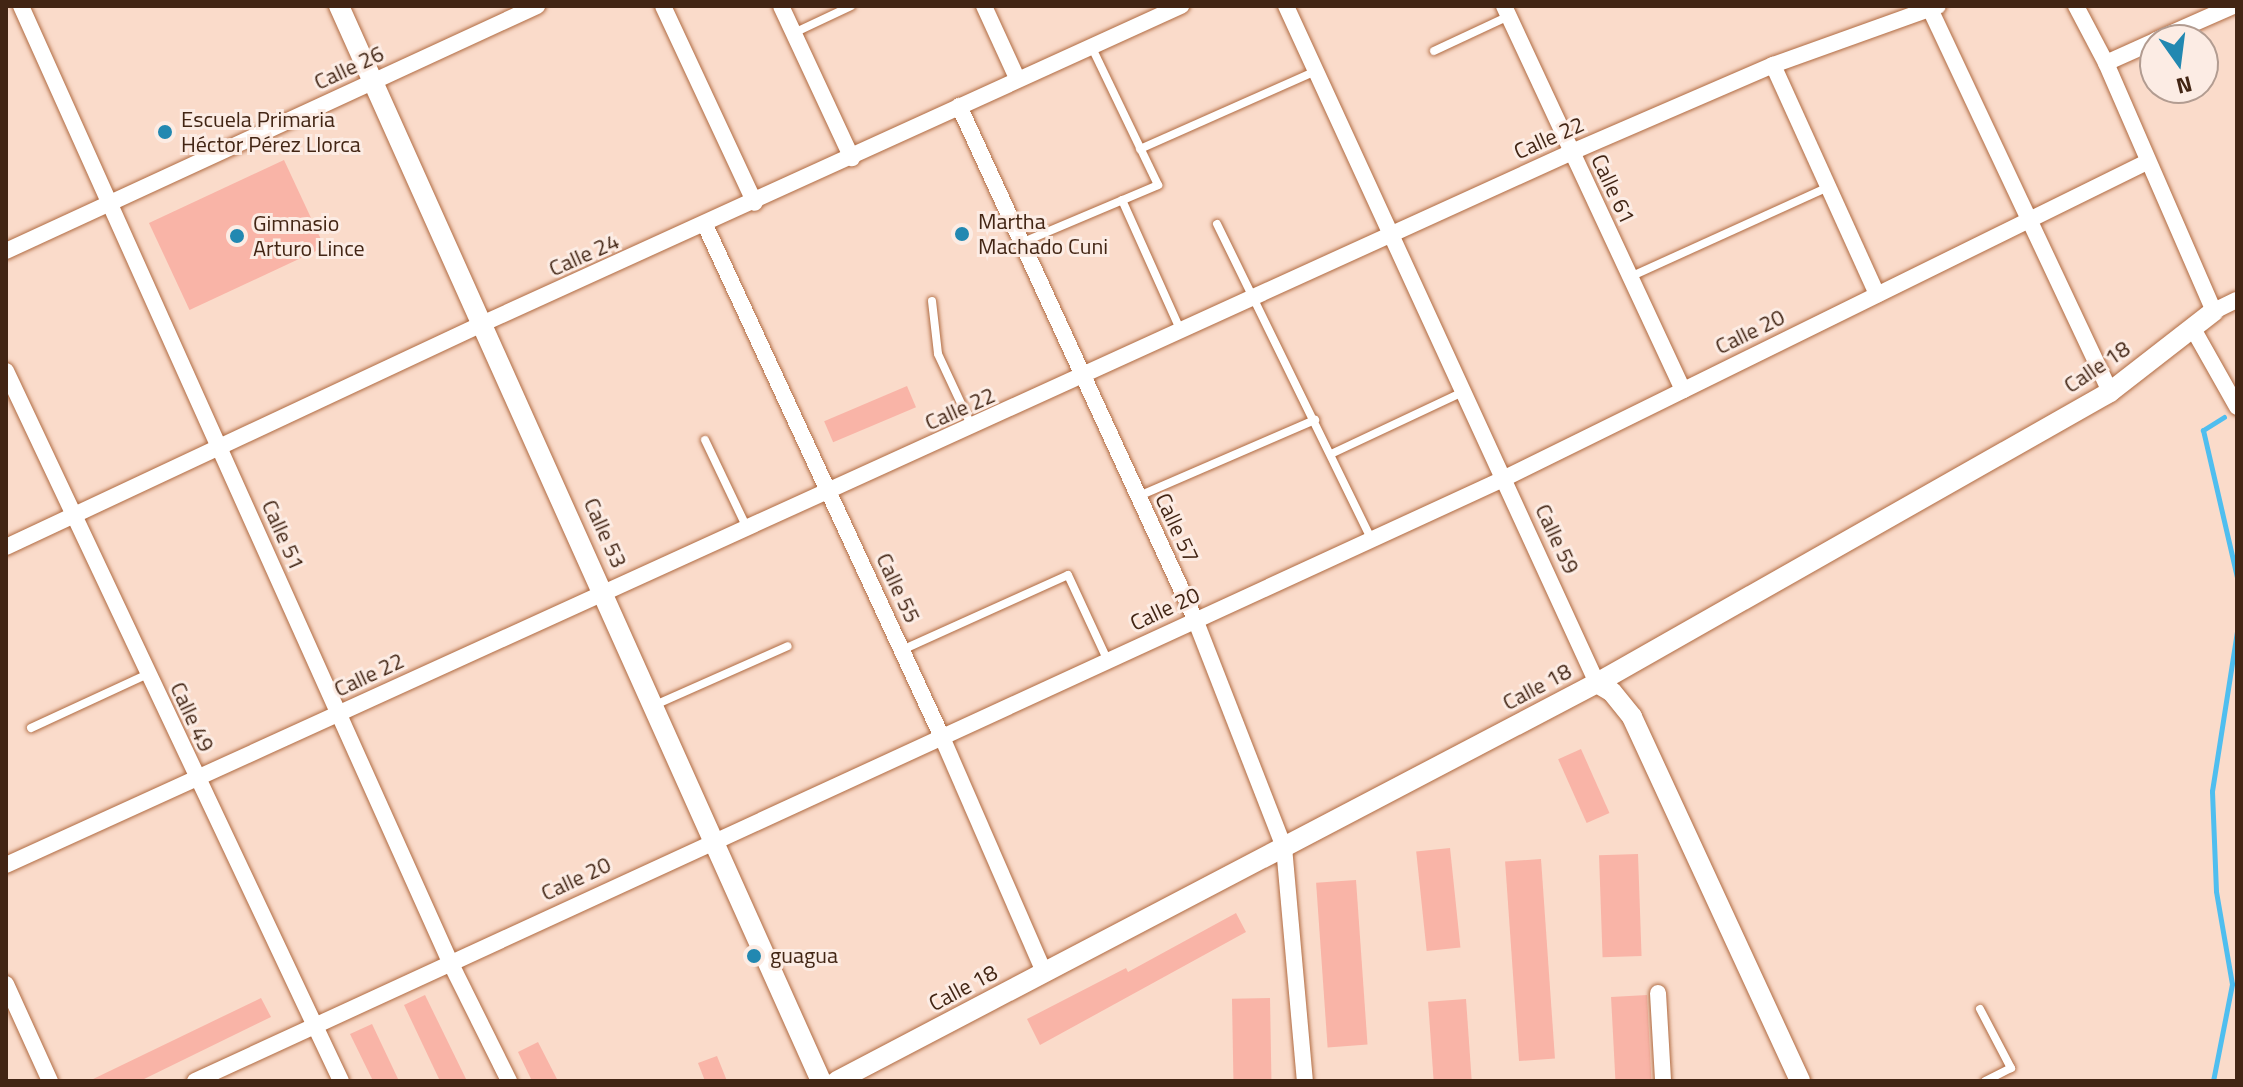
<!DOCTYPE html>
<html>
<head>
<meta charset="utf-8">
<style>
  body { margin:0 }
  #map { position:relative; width:2243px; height:1087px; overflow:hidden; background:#fadbca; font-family:"Titillium Web",sans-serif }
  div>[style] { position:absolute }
  .stream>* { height:5px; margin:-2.5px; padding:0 2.5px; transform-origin:2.5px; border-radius:2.5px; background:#4fbeef }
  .building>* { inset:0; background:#f9b4a7; transform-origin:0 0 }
  .roads { filter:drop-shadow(0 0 2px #b06b42) drop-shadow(0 0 2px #b06b42) }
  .service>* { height:8px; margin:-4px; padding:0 4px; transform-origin:4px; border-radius:4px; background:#fff }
  .minor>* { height:16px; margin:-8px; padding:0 8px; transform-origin:8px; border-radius:8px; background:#fff }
  .tertiary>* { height:20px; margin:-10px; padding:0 10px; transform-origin:10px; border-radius:10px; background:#fff }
  .dots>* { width:22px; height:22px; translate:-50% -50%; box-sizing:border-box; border:4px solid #fcece4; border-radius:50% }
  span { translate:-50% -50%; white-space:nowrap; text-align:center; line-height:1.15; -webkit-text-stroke:6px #fcece4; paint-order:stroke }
  .street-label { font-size:22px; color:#422514 }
  .poi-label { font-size:22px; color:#422514 }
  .left { translate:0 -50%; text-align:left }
  .frame { position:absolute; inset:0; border:8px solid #422514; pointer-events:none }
  .north { position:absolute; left:2139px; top:24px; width:80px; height:80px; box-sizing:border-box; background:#fcece4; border:2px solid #b29c91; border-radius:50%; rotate:166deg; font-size:22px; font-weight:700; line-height:32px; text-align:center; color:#422514 }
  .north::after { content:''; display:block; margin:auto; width:28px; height:36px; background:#2288b1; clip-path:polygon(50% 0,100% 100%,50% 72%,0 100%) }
</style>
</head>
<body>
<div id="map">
  <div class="stream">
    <div style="left:2224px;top:417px;width:25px;rotate:148deg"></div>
    <div style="left:2203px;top:430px;width:151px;rotate:77deg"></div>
    <div style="left:2213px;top:1081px;width:99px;rotate:-78.9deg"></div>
    <div style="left:2232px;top:984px;width:94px;rotate:-99.8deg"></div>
    <div style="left:2216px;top:891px;width:100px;rotate:-92.3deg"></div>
    <div style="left:2212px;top:791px;width:162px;rotate:-81.1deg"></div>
  </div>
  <div class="building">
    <div style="left:284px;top:160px;width:96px;height:149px;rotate:65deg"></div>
    <div style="left:907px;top:386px;width:23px;height:90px;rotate:67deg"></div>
    <div style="left:1581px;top:749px;width:70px;height:25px;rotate:66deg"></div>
    <div style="left:1450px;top:848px;width:100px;height:34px;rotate:84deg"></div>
    <div style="left:1638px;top:854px;width:102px;height:39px;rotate:88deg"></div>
    <div style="left:1541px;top:859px;width:200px;height:36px;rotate:86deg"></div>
    <div style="left:1356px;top:880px;width:165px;height:40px;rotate:86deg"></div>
    <div style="clip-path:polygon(1236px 913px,1246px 932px,1040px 1045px,1027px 1019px,1126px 968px,1128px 972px)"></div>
    <div style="clip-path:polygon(425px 995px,467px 1081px,440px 1081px,404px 1005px)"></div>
    <div style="left:1647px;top:995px;width:86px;height:36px;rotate:87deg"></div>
    <div style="clip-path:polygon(261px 998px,271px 1017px,140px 1081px,89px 1081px)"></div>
    <div style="left:1270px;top:998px;width:83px;height:38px;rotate:89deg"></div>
    <div style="left:1466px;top:999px;width:82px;height:38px;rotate:86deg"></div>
    <div style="clip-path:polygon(372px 1024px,399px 1081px,373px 1081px,350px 1034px)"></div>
    <div style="clip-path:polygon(538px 1042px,558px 1081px,532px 1081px,518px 1052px)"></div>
    <div style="clip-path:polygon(717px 1056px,727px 1081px,705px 1081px,698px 1063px)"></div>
  </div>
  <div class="roads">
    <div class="service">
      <div style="left:794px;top:33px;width:63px;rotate:-25.3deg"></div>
      <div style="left:1434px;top:51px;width:83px;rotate:-25deg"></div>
      <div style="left:1140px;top:149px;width:193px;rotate:-23.9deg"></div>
      <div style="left:1122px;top:200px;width:144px;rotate:65.8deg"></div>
      <div style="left:1217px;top:224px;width:351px;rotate:63.9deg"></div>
      <div style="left:1021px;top:243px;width:149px;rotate:-22.9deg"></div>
      <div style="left:1158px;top:185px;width:154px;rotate:-115.7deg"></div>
      <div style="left:1630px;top:277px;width:217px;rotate:-24.4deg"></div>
      <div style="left:932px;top:301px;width:53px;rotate:83.5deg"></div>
      <div style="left:938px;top:354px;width:81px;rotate:65deg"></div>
      <div style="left:705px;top:440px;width:98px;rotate:64.5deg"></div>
      <div style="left:1331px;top:454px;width:146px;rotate:-25.2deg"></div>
      <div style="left:1139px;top:496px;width:192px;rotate:-23.4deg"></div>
      <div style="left:902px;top:650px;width:182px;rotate:-24.3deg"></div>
      <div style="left:1068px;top:575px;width:93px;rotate:65.1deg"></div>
      <div style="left:655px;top:705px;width:145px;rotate:-23.9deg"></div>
      <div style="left:31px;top:728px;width:129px;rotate:-24.8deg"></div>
      <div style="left:1980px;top:1009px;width:67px;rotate:62.3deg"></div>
      <div style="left:2011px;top:1068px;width:29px;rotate:153deg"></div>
    </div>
    <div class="minor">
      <div style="left:21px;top:6px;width:1048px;rotate:65.83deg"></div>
      <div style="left:450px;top:962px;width:133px;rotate:63.6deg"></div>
      <div style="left:663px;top:6px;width:217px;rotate:65deg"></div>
      <div style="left:781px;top:6px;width:168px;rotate:65deg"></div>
      <div style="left:984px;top:6px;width:79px;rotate:65.4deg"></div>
      <div style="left:1286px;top:6px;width:745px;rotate:65.33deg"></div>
      <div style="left:1504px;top:6px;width:424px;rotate:65deg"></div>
      <div style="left:2076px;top:6px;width:64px;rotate:62.2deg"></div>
      <div style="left:2106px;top:63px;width:270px;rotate:66.5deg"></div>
      <div style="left:2214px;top:311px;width:25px;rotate:-26deg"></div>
      <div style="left:1930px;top:9px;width:423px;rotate:64.8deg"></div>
      <div style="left:2156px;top:40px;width:84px;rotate:-23.8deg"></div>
      <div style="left:2106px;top:63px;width:54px;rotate:-24.2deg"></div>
      <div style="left:1773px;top:65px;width:252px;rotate:65.6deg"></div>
      <div style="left:959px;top:106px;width:565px;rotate:65.3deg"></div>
      <div style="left:1195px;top:619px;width:245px;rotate:68.7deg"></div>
      <div style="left:1284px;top:847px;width:235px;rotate:84.9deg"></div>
      <div style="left:705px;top:225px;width:562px;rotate:65.17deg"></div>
      <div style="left:941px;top:735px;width:258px;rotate:66.5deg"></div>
      <div style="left:6px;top:251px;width:585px;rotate:-24.77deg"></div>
      <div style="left:2192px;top:327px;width:92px;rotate:60.6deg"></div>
      <div style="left:6px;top:371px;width:785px;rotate:64.74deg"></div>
      <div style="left:6px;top:547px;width:528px;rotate:-25.11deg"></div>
      <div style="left:484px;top:323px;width:766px;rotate:-24.46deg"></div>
      <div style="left:6px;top:865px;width:1721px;rotate:-24.48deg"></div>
      <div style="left:1572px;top:152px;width:219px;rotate:-23.4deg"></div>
      <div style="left:1773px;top:65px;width:175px;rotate:-19.7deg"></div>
      <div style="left:6px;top:984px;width:107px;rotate:65.6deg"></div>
      <div style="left:1658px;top:993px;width:88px;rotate:86.7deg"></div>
      <div style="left:195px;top:1081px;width:1440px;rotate:-24.71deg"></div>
      <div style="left:1503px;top:479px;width:718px;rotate:-26.21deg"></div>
    </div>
    <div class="tertiary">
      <div style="left:339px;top:6px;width:1178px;rotate:65.85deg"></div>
      <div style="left:1597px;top:683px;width:17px;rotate:31deg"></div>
      <div style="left:1612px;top:692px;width:32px;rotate:51deg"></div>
      <div style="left:1632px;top:717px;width:401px;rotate:65.2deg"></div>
      <div style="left:837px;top:1081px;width:858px;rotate:-27.64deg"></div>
      <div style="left:1597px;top:683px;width:590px;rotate:-29.56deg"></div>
      <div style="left:2110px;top:392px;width:132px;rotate:-37.9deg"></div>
    </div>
  </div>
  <div class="dots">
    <div style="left:165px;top:132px;background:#2288b1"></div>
    <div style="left:962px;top:234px;background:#2288b1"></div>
    <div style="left:237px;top:236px;background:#2288b1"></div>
    <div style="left:754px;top:956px;background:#2288b1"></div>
  </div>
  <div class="street-label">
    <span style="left:349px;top:68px;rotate:-25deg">Calle 26</span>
    <span style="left:1549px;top:138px;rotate:-24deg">Calle 22</span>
    <span style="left:1613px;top:189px;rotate:65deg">Calle 61</span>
    <span style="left:584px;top:255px;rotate:-24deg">Calle 24</span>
    <span style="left:1750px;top:332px;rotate:-26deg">Calle 20</span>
    <span style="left:2097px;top:367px;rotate:-34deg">Calle 18</span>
    <span style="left:960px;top:409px;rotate:-24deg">Calle 22</span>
    <span style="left:1177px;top:528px;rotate:65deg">Calle 57</span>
    <span style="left:605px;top:533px;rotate:66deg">Calle 53</span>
    <span style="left:283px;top:535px;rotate:66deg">Calle 51</span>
    <span style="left:1557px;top:539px;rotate:65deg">Calle 59</span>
    <span style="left:898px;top:588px;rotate:65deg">Calle 55</span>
    <span style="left:1165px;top:609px;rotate:-25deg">Calle 20</span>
    <span style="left:369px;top:675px;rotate:-25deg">Calle 22</span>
    <span style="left:1537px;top:687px;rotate:-28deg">Calle 18</span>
    <span style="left:192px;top:717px;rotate:65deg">Calle 49</span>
    <span style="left:576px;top:879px;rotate:-25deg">Calle 20</span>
    <span style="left:963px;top:988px;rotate:-28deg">Calle 18</span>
  </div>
  <div class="poi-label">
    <span class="left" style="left:181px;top:132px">Escuela Primaria<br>Héctor Pérez Llorca</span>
    <span class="left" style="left:978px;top:234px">Martha<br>Machado Cuni</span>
    <span class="left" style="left:253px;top:236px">Gimnasio<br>Arturo Lince</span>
    <span class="left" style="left:770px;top:956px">guagua</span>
  </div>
  <div class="frame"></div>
  <div class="north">N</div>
</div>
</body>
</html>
